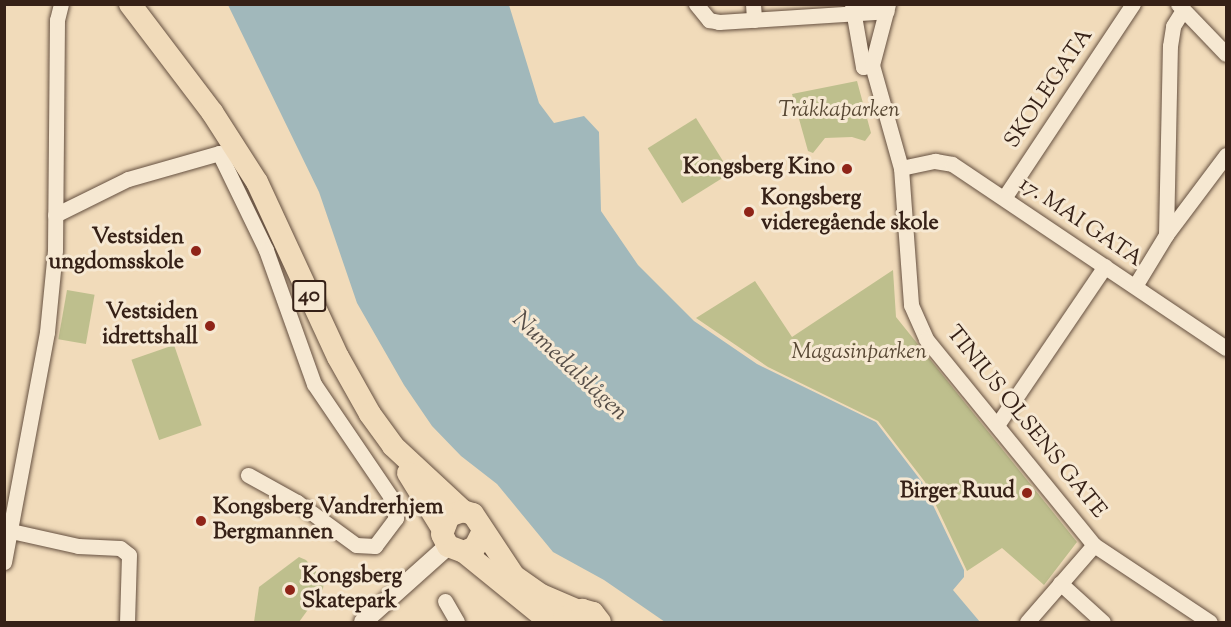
<!DOCTYPE html>
<html>
<head>
<meta charset="utf-8">
<style>
  body { margin:0 }
  #map { position:relative; width:1231px; height:627px; overflow:hidden; background:#f1dbba; font-family:"Sorts Mill Goudy",serif }
  div>[style] { position:absolute }
  .green>* { inset:0; background:#bebf8d; transform-origin:0 0 }
  .water>* { inset:0; background:#a1b8bb }
  .roads { filter:drop-shadow(0 0 2px #655040) drop-shadow(0 0 2px #655040) }
  .minor>* { height:15px; margin:-7.5px; padding:0 7.5px; transform-origin:7.5px; border-radius:7.5px; background:#f6e8d2 }
  .tertiary>* { height:18px; margin:-9px; padding:0 9px; transform-origin:9px; border-radius:9px; background:#f6e8d2 }
  .primary>* { height:22px; margin:-11px; padding:0 11px; transform-origin:11px; border-radius:11px; background:#f1dbba }
  .dots>* { width:16px; height:16px; translate:-50% -50%; box-sizing:border-box; border:3px solid #f6e8d2; border-radius:50% }
  span { translate:-50% -50%; white-space:nowrap; text-align:center; line-height:1.15; -webkit-text-stroke:6px #f6e8d2; paint-order:stroke }
  .shield-label span { padding:2px 4px; background:#f6e8d2; border:2px solid; border-radius:4px; -webkit-text-stroke-width:0 }
  .shield-label { font-size:21px; color:#362117; font-weight:700 }
  .street-label { font-size:22px; color:#362117 }
  .park-label { font-size:22px; color:#584834; font-style:italic }
  .poi-label { font-size:22px; color:#362117; font-weight:700 }
  .right { translate:-100% -50%; text-align:right }
  .left { translate:0 -50%; text-align:left }
  .water-label { font-size:24px; color:#564e48; font-style:italic }
  .frame { position:absolute; inset:0; border:6px solid #362117; pointer-events:none }
</style>
</head>
<body>
<div id="map">
  <div class="green">
    <div style="clip-path:polygon(857px 81px,871px 133px,865px 141px,852px 137px,825px 138px,813px 153px,808px 151px,792px 94px)"></div>
    <div style="left:696px;top:118px;width:65px;height:57px;rotate:58deg"></div>
    <div style="clip-path:polygon(893px 270px,896px 317px,1077px 542px,1044px 585px,1002px 548px,967px 571px,925px 482px,878px 421px,768px 367px,696px 318px,755px 281px,792px 337px)"></div>
    <div style="left:67px;top:290px;width:28px;height:50px;rotate:10deg"></div>
    <div style="left:174px;top:345px;width:85px;height:45px;rotate:71deg"></div>
    <div style="clip-path:polygon(299px 557px,306px 560px,324px 581px,323px 589px,299px 622px,254px 622px,259px 587px)"></div>
  </div>
  <div class="water">
    <div style="clip-path:polygon(228px 5px,509px 5px,539px 103px,554px 123px,584px 116px,599px 132px,601px 211px,638px 265px,694px 321px,757px 364px,876px 422px,922px 482px,964px 570px,964px 577px,953px 590px,980px 622px,665px 622px,604px 580px,553px 552px,497px 484px,461px 456px,432px 426px,404px 385px,357px 303px,319px 192px)"></div>
  </div>
  <div class="roads">
    <div class="minor">
      <div style="left:696px;top:4px;width:21px;rotate:51deg"></div>
      <div style="left:709px;top:20px;width:10px;rotate:11deg"></div>
      <div style="left:719px;top:22px;width:168px;rotate:-3.7deg"></div>
      <div style="left:753px;top:4px;width:16px;rotate:86deg"></div>
      <div style="left:852px;top:4px;width:64px;rotate:80.1deg"></div>
      <div style="left:863px;top:67px;width:9px;rotate:-13deg"></div>
      <div style="left:888px;top:4px;width:63px;rotate:104.7deg"></div>
      <div style="left:872px;top:65px;width:107px;rotate:74.3deg"></div>
      <div style="left:901px;top:168px;width:137px;rotate:85.8deg"></div>
      <div style="left:911px;top:305px;width:37px;rotate:66deg"></div>
      <div style="left:926px;top:339px;width:266px;rotate:50.8deg"></div>
      <div style="left:1094px;top:545px;width:139px;rotate:33.6deg"></div>
      <div style="left:1178px;top:4px;width:69px;rotate:46.2deg"></div>
      <div style="left:901px;top:168px;width:35px;rotate:-12deg"></div>
      <div style="left:935px;top:161px;width:17px;rotate:10deg"></div>
      <div style="left:952px;top:164px;width:330px;rotate:33.9deg"></div>
      <div style="left:1004px;top:198px;width:233px;rotate:-56.4deg"></div>
      <div style="left:55px;top:215px;width:81px;rotate:-26.3deg"></div>
      <div style="left:128px;top:179px;width:95px;rotate:-15.9deg"></div>
      <div style="left:219px;top:153px;width:108px;rotate:64.1deg"></div>
      <div style="left:266px;top:250px;width:142px;rotate:70.3deg"></div>
      <div style="left:314px;top:384px;width:135px;rotate:55.8deg"></div>
      <div style="left:390px;top:496px;width:23px;rotate:75deg"></div>
      <div style="left:396px;top:518px;width:35px;rotate:127deg"></div>
      <div style="left:375px;top:546px;width:19px;rotate:-177deg"></div>
      <div style="left:356px;top:545px;width:73px;rotate:-143.9deg"></div>
      <div style="left:297px;top:502px;width:56px;rotate:-151.1deg"></div>
      <div style="left:1166px;top:235px;width:189px;rotate:-88.8deg"></div>
      <div style="left:1170px;top:46px;width:20px;rotate:-81deg"></div>
      <div style="left:1173px;top:26px;width:19px;rotate:-58deg"></div>
      <div style="left:1135px;top:286px;width:60px;rotate:-58.7deg"></div>
      <div style="left:1166px;top:235px;width:100px;rotate:-53.1deg"></div>
      <div style="left:997px;top:425px;width:192px;rotate:-55.8deg"></div>
      <div style="left:11px;top:531px;width:69px;rotate:12.6deg"></div>
      <div style="left:78px;top:546px;width:42px;rotate:2.7deg"></div>
      <div style="left:120px;top:548px;width:11px;rotate:38deg"></div>
      <div style="left:129px;top:555px;width:67px;rotate:91.7deg"></div>
      <div style="left:4px;top:562px;width:234px;rotate:-79.4deg"></div>
      <div style="left:47px;top:332px;width:82px;rotate:-84.4deg"></div>
      <div style="left:55px;top:250px;width:230px;rotate:-89.5deg"></div>
      <div style="left:57px;top:20px;width:16px;rotate:-76deg"></div>
      <div style="left:1060px;top:583px;width:58px;rotate:42.2deg"></div>
      <div style="left:445px;top:601px;width:24px;rotate:60deg"></div>
      <div style="left:1027px;top:622px;width:102px;rotate:-49deg"></div>
    </div>
    <div class="tertiary">
      <div style="left:363px;top:622px;width:114px;rotate:-41.8deg"></div>
    </div>
    <div class="primary">
      <div style="left:130px;top:4px;width:136px;rotate:52.8deg"></div>
      <div style="left:212px;top:112px;width:83px;rotate:57.3deg"></div>
      <div style="left:257px;top:182px;width:193px;rotate:65.2deg"></div>
      <div style="left:338px;top:357px;width:65px;rotate:60.7deg"></div>
      <div style="left:370px;top:414px;width:39px;rotate:54deg"></div>
      <div style="left:393px;top:446px;width:96px;rotate:42.9deg"></div>
      <div style="left:408px;top:473px;width:65px;rotate:58.3deg"></div>
      <div style="left:483px;top:531px;width:18px;rotate:117deg"></div>
      <div style="left:475px;top:547px;width:12px;rotate:156deg"></div>
      <div style="left:464px;top:552px;width:17px;rotate:-159deg"></div>
      <div style="left:448px;top:546px;width:13px;rotate:-117deg"></div>
      <div style="left:442px;top:534px;width:19px;rotate:-69deg"></div>
      <div style="left:449px;top:516px;width:15px;rotate:-20deg"></div>
      <div style="left:463px;top:511px;width:10px;rotate:17deg"></div>
      <div style="left:473px;top:514px;width:74px;rotate:56.5deg"></div>
      <div style="left:514px;top:576px;width:33px;rotate:35deg"></div>
      <div style="left:541px;top:595px;width:38px;rotate:23deg"></div>
      <div style="left:464px;top:552px;width:111px;rotate:39.1deg"></div>
      <div style="left:564px;top:618px;width:20px;rotate:-24deg"></div>
      <div style="left:582px;top:610px;width:11px;rotate:15deg"></div>
      <div style="left:593px;top:613px;width:11px;rotate:52deg"></div>
    </div>
  </div>
  <div class="dots">
    <div style="left:847px;top:169px;background:#8f2418"></div>
    <div style="left:749px;top:212px;background:#8f2418"></div>
    <div style="left:196px;top:251px;background:#8f2418"></div>
    <div style="left:210px;top:326px;background:#8f2418"></div>
    <div style="left:1027px;top:493px;background:#8f2418"></div>
    <div style="left:201px;top:521px;background:#8f2418"></div>
    <div style="left:290px;top:590px;background:#8f2418"></div>
  </div>
  <div class="shield-label">
    <span style="left:309px;top:296px">40</span>
  </div>
  <div class="street-label">
    <span style="left:1050px;top:89px;rotate:-56deg">SKOLEGATA</span>
    <span style="left:1080px;top:223px;rotate:34deg">17. MAI GATA</span>
    <span style="left:1025px;top:423px;rotate:51deg">TINIUS OLSENS GATE</span>
  </div>
  <div class="park-label">
    <span style="left:839px;top:112px">Tråkkaparken</span>
    <span style="left:859px;top:354px">Magasinparken</span>
  </div>
  <div class="poi-label">
    <span class="right" style="left:835px;top:169px">Kongsberg Kino</span>
    <span class="left" style="left:761px;top:212px">Kongsberg<br>videregående skole</span>
    <span class="right" style="left:184px;top:251px">Vestsiden<br>ungdomsskole</span>
    <span class="right" style="left:198px;top:326px">Vestsiden<br>idrettshall</span>
    <span class="right" style="left:1015px;top:493px">Birger Ruud</span>
    <span class="left" style="left:213px;top:521px">Kongsberg Vandrerhjem<br>Bergmannen</span>
    <span class="left" style="left:302px;top:590px">Kongsberg<br>Skatepark</span>
  </div>
  <div class="water-label">
    <span style="left:569px;top:367px;rotate:43deg">Numedalslågen</span>
  </div>
  <div class="frame"></div>
</div>
</body>
</html>
